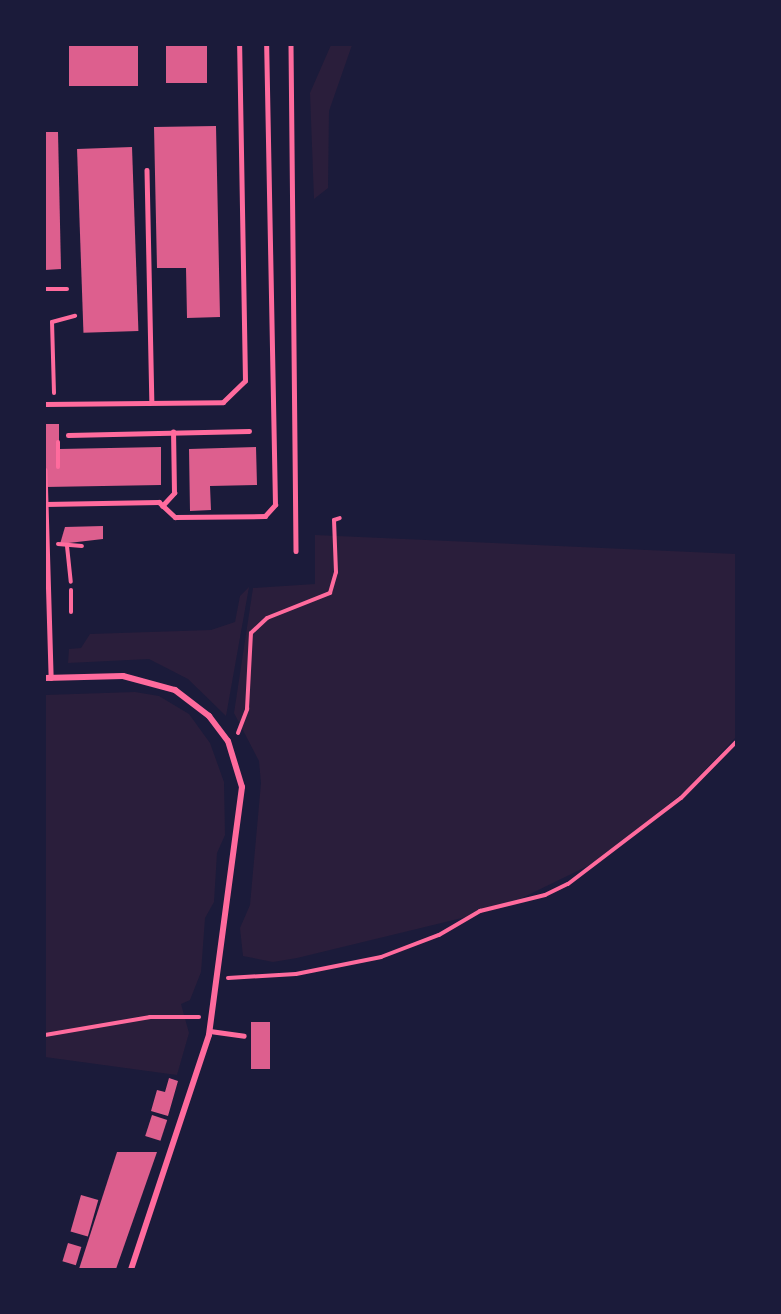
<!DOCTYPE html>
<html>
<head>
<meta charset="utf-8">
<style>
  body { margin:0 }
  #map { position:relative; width:781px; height:1314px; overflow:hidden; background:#1b1b3a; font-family:"Alegreya Sans",sans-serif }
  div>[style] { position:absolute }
  .green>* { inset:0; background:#2a1e3b }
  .building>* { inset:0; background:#dd5f8e; transform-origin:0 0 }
  .path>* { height:4px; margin:-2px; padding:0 2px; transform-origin:2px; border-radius:2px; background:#ff6b9d }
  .service>* { height:4.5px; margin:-2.25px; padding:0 2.25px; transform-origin:2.25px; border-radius:2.25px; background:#ff6b9d }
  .minor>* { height:6px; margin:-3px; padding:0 3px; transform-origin:3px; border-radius:3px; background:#ff6b9d }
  span { translate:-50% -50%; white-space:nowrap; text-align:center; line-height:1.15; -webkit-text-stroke:4.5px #1b1b3a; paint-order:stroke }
  .frame { position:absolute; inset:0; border:46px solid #1b1b3a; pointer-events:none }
</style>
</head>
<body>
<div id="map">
  <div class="green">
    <div style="clip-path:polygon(331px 45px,352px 45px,329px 111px,328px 188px,314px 199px,310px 93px)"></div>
    <div style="clip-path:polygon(315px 535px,736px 554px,736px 737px,685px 791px,598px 861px,499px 909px,297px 958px,273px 962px,243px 956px,240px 928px,250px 905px,261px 783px,259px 761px,234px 713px,253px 588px,315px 584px)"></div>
    <div style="clip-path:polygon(249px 587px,226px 716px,188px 679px,149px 659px,68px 663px,69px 649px,81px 648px,90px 634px,211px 630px,235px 622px,240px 596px)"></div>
    <div style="clip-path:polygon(135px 692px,159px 696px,189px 714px,210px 743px,224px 782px,225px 835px,217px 853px,214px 902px,205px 918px,201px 972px,190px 1000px,181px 1004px,189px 1033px,177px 1075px,45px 1057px,45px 695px)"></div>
  </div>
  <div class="building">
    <div style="left:69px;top:45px;width:69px;height:41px"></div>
    <div style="left:166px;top:45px;width:41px;height:38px"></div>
    <div style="clip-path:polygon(216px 126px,220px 317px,187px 318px,186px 268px,157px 268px,154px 127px)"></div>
    <div style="clip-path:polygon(45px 132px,58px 132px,61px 269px,45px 270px)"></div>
    <div style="left:132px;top:147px;width:184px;height:55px;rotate:88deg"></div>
    <div style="clip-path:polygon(45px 424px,59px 424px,59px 449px,161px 447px,161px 485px,45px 487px)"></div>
    <div style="clip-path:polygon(256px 447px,257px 485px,210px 486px,211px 510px,190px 511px,189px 449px)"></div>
    <div style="clip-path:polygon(103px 526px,103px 539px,60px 544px,65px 527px)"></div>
    <div style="left:251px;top:1022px;width:19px;height:47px"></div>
    <div style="clip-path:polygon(169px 1078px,178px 1081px,168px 1116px,151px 1111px,157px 1090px,165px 1092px)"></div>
    <div style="left:152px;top:1115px;width:16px;height:22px;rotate:18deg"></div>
    <div style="clip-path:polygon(117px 1152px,157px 1152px,116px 1269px,79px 1269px)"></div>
    <div style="left:81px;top:1195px;width:18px;height:38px;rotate:16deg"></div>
    <div style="left:68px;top:1243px;width:14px;height:19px;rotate:17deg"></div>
  </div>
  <div class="path">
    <div style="left:54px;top:393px;width:71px;rotate:-91.6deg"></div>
    <div style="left:52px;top:322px;width:24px;rotate:-15deg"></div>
    <div style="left:58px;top:442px;width:25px;rotate:90deg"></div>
    <div style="left:58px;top:544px;width:24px;rotate:5deg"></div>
    <div style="left:67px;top:546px;width:36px;rotate:84deg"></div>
    <div style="left:71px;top:612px;width:22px;rotate:-90deg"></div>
    <div style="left:238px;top:733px;width:26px;rotate:-69deg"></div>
    <div style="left:247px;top:709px;width:76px;rotate:-87deg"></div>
    <div style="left:251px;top:633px;width:22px;rotate:-43deg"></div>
    <div style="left:267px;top:618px;width:68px;rotate:-21.6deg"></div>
    <div style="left:330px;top:593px;width:22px;rotate:-74deg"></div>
    <div style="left:336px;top:572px;width:52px;rotate:-92.2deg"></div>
    <div style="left:334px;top:520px;width:6px;rotate:-18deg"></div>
    <div style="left:228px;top:978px;width:68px;rotate:-3.4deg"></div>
    <div style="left:296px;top:974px;width:87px;rotate:-11.3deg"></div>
    <div style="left:381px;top:957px;width:62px;rotate:-20.8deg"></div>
    <div style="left:439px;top:935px;width:48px;rotate:-30.3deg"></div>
    <div style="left:480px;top:911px;width:67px;rotate:-13.8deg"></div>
    <div style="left:545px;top:895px;width:25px;rotate:-26deg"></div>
    <div style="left:568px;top:884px;width:142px;rotate:-37.3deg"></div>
    <div style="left:681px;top:798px;width:78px;rotate:-45.5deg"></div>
    <div style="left:45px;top:1035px;width:107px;rotate:-9.7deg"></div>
    <div style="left:150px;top:1017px;width:49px"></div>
  </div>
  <div class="service">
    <div style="left:291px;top:45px;width:506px;rotate:89.43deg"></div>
    <div style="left:147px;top:170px;width:232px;rotate:88.8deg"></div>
    <div style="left:45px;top:289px;width:22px"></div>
    <div style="left:45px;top:404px;width:178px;rotate:-0.6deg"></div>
    <div style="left:223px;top:402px;width:30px;rotate:-44deg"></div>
    <div style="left:245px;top:381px;width:336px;rotate:-91deg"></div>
    <div style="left:68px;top:435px;width:181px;rotate:-1.3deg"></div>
    <div style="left:45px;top:470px;width:208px;rotate:88.3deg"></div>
    <div style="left:45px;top:504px;width:114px;rotate:-1deg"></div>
    <div style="left:159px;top:502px;width:22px;rotate:43deg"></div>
    <div style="left:175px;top:517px;width:90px;rotate:-0.6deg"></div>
    <div style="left:265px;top:516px;width:15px;rotate:-48deg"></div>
    <div style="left:275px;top:505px;width:460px;rotate:-91.1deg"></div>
    <div style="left:162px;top:506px;width:18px;rotate:-47deg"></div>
    <div style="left:174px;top:493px;width:61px;rotate:-90.9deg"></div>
    <div style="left:210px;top:1031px;width:34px;rotate:8deg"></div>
  </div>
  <div class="minor">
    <div style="left:45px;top:678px;width:78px;rotate:-1.5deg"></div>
    <div style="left:123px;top:676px;width:54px;rotate:15.1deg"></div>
    <div style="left:175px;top:690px;width:43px;rotate:37.4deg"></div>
    <div style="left:209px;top:716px;width:31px;rotate:53deg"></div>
    <div style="left:228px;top:741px;width:48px;rotate:73.1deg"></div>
    <div style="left:242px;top:787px;width:250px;rotate:97.6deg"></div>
    <div style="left:209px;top:1035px;width:247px;rotate:108.4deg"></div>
  </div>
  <div class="frame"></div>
</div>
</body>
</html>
